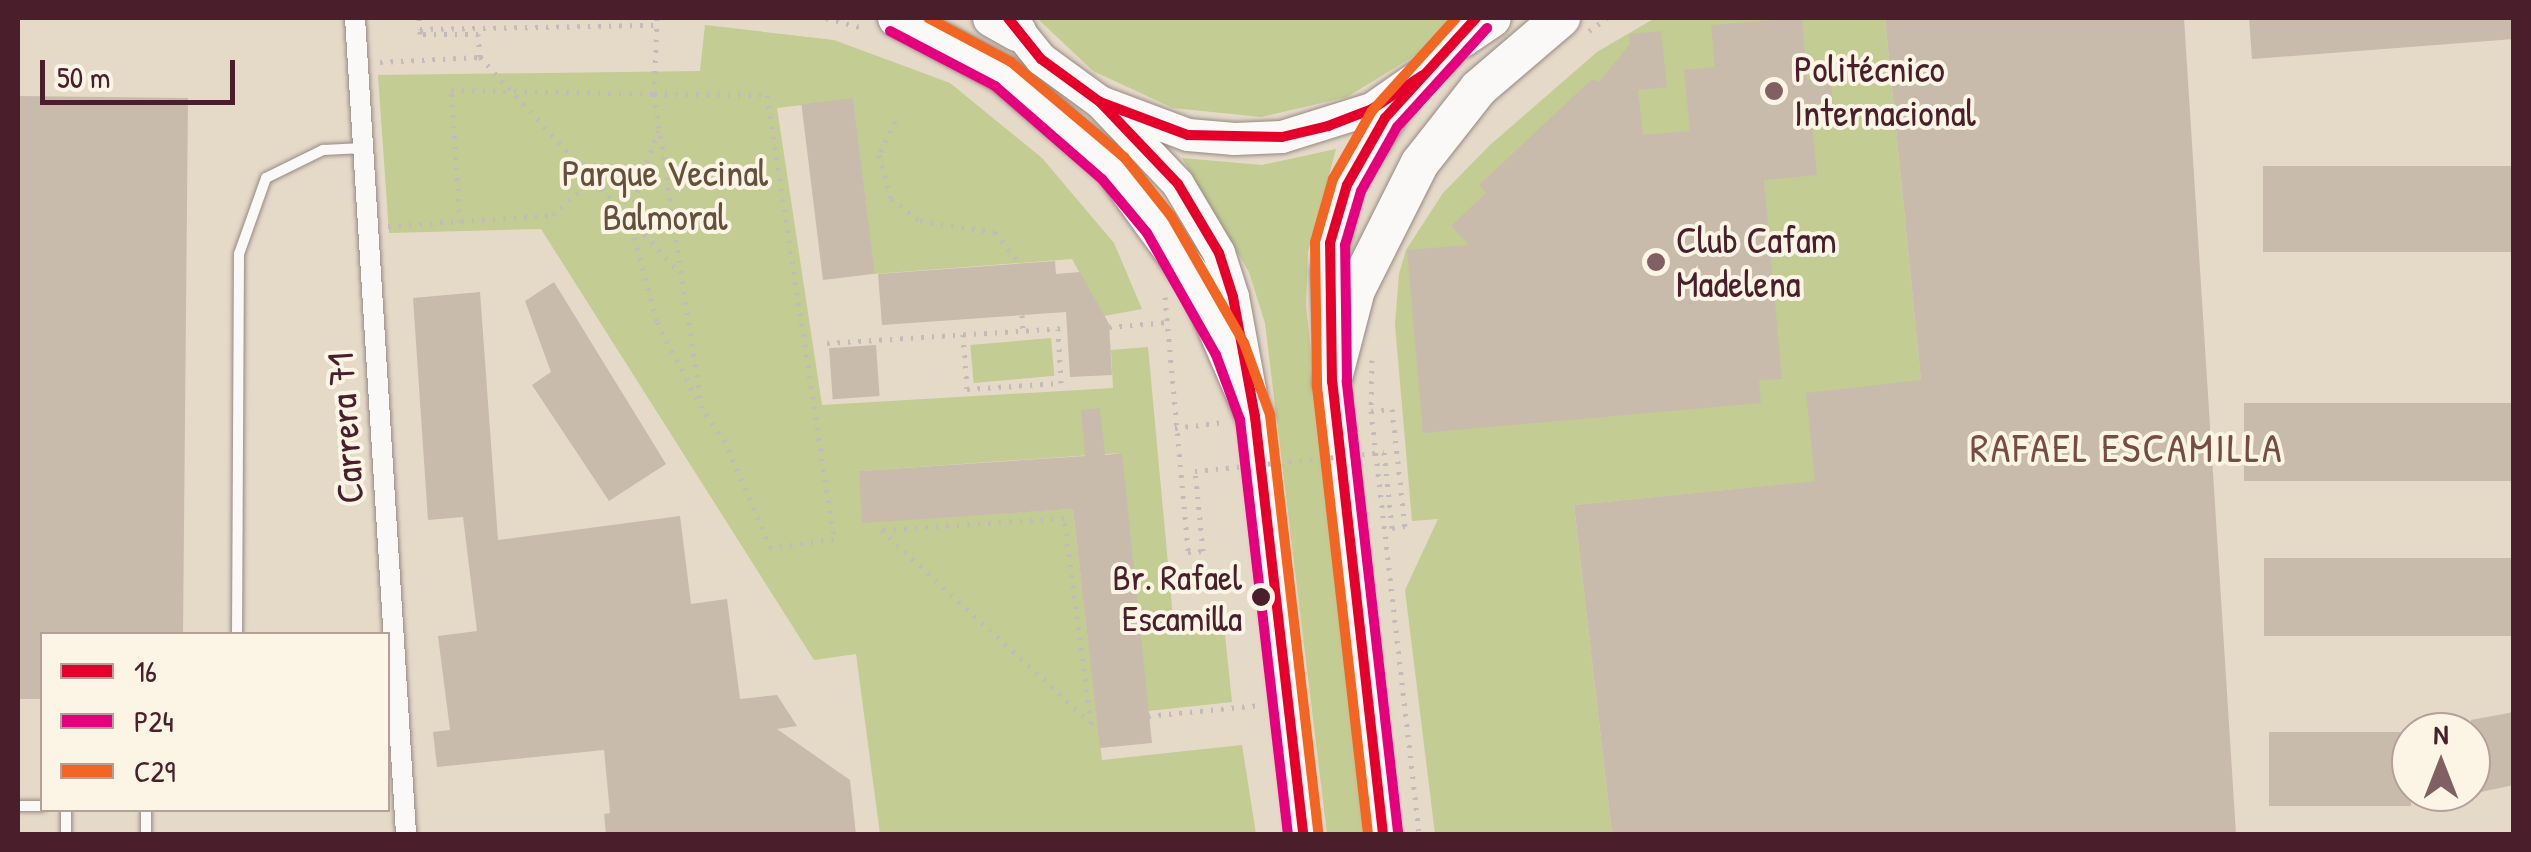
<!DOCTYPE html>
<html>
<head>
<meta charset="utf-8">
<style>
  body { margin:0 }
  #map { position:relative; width:2531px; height:852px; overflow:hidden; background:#e5d9c8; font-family:"Patrick Hand",sans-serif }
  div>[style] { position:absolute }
  .green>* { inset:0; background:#c2cc93; transform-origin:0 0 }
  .building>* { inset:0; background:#c8bbac; transform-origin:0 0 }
  .path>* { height:5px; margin-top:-2.5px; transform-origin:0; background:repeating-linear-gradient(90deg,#c2bbba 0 2.5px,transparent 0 10.5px) }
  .roads { filter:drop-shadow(0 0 2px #968983) drop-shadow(0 0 2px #968983) }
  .lane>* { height:10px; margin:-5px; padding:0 5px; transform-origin:5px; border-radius:5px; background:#fbf9f7 }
  .street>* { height:20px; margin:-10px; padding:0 10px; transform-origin:10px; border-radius:10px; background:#fbf9f7 }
  .primary>* { height:32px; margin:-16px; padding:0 16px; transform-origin:16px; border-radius:16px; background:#fbf9f7 }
  .highway>* { height:38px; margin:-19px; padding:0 19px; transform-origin:19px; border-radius:19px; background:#fbf9f7 }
  .path-bridge>* { height:5px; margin-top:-2.5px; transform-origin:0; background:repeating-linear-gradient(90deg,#c2bbba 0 2.5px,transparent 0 10.5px) }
  .bus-1>* { height:10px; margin:-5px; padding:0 5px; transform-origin:5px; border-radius:5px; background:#e4002b }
  .bus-2>* { height:10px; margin:-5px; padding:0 5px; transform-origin:5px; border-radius:5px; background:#e5007d }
  .bus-3>* { height:10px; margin:-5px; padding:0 5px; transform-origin:5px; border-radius:5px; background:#f26522 }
  .dots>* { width:28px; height:28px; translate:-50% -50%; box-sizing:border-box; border:5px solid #fcf5e5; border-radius:50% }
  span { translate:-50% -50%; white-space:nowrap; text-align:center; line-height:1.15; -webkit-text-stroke:8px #fcf5e5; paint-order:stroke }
  .bus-label { font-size:36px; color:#4a1f2b }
  .right { translate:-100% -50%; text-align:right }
  .poi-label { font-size:38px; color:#4a1f2b }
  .left { translate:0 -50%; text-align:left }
  .park-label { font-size:38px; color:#65503d }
  .street-label { font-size:38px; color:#4a1f2b }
  .neighbourhood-label { font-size:40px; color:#774c47; letter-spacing:2.5px }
  .frame { position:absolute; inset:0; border:20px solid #4a1f2b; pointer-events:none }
  .legend { position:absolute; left:40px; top:632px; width:350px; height:180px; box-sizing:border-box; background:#fcf5e5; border:2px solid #b59f9b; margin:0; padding:12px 18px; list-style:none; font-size:30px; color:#4a1f2b }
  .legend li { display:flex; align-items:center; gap:20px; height:50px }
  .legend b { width:50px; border:2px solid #b59f9b }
  .north { position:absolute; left:2391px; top:712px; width:100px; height:100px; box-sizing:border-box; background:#fcf5e5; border:2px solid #b59f9b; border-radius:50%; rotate:0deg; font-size:28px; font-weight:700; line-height:40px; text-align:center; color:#4a1f2b }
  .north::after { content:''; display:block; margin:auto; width:35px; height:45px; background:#806062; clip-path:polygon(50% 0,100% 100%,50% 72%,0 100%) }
  .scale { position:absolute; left:40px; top:60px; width:195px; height:45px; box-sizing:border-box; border:5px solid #4a1f2b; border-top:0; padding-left:12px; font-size:30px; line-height:35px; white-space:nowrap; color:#4a1f2b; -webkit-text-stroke:8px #fcf5e5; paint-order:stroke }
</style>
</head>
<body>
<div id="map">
  <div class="green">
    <div style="clip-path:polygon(1037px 18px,1449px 18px,1422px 51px,1347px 97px,1261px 117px,1173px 108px,1093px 71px)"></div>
    <div style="clip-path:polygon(1655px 18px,1885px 18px,1930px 470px,1574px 505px,1612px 834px,1435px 834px,1405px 590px,1438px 519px,1412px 521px,1395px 325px,1399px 274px,1406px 250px,1443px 193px,1490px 145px,1597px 52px)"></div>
    <div style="clip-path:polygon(705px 25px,834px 40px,950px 83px,1042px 158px,1114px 243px,1142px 309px,1104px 316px,1072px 259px,874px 274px,853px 99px,777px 108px,822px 405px,1113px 388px,1111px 350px,1148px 347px,1174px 629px,1224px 625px,1232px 702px,1148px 711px,1121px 453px,860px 471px,863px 522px,1073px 509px,1102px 760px,1242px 745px,1256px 834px,880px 834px,856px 654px,814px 660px,541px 229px,389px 233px,378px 75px,700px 71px)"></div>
    <div style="clip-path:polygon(1336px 149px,1308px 252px,1306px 305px,1363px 834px,1327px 834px,1265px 323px,1249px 272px,1182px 158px,1262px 165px)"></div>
    <div style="left:1051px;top:338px;width:38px;height:81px;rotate:85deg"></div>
  </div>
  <div class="building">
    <div style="clip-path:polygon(1802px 18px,1807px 80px,1830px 78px,1833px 103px,1810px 104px,1817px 175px,1764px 180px,1782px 379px,1759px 380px,1761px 403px,1423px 433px,1407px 250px,1469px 245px,1451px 226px,1486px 193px,1479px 185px,1592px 79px,1599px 82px,1630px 44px,1629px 34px,1661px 31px,1667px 87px,1638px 90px,1643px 135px,1690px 131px,1684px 70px,1715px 67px,1711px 25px)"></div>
    <div style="clip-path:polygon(1885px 18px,2184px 18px,2236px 834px,1612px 834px,1574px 505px,1815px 481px,1806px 393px,1921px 380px)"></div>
    <div style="clip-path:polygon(2249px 18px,2514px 18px,2514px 39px,2252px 59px)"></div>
    <div style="clip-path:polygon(18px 96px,188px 98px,183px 634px,42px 634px,42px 699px,18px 699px)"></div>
    <div style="left:853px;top:98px;width:177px;height:52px;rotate:83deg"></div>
    <div style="left:2514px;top:166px;width:86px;height:251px;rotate:90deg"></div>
    <div style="clip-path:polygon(1055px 261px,1056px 274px,1080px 272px,1109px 324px,1112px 375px,1070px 377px,1066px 312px,882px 325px,878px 274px)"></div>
    <div style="clip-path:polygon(554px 282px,666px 464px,609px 501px,532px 385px,551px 372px,525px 301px)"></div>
    <div style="clip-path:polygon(480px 292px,498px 540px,680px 516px,691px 604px,727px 599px,740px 699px,777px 695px,797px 726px,777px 729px,850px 780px,856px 834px,606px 834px,604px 814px,610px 813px,604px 750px,437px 767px,433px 732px,450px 730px,438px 636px,477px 631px,463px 517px,428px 520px,413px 298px)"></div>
    <div style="left:876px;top:345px;width:51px;height:47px;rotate:86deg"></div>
    <div style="left:2514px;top:403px;width:78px;height:270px;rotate:90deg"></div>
    <div style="clip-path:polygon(1100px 408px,1105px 455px,1122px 453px,1152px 743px,1100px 748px,1073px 509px,862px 523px,859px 471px,1085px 456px,1081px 410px)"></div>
    <div style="left:2514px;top:558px;width:78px;height:250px;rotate:90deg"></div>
    <div style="clip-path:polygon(2514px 712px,2514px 785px,2471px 794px,2471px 720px)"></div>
    <div style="left:2411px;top:732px;width:74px;height:142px;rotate:90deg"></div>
  </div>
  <div class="path">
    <div style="left:419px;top:18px;width:11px;rotate:85deg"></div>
    <div style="left:420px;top:29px;width:237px;rotate:-1deg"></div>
    <div style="left:826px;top:18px;width:42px;rotate:15deg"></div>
    <div style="left:1589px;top:31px;width:22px;rotate:-36deg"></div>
    <div style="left:480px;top:57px;width:293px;rotate:47.2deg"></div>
    <div style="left:380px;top:62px;width:100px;rotate:-2.9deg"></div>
    <div style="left:480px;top:57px;width:23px;rotate:-95deg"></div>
    <div style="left:478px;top:34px;width:58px;rotate:180deg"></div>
    <div style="left:420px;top:34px;width:5px;rotate:-90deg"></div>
    <div style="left:895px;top:121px;width:38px;rotate:115deg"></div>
    <div style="left:879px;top:155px;width:46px;rotate:74.7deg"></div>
    <div style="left:891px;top:199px;width:36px;rotate:37deg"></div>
    <div style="left:920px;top:221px;width:76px;rotate:8.3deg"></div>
    <div style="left:995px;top:232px;width:39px;rotate:52deg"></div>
    <div style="left:658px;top:130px;width:92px;rotate:108.4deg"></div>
    <div style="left:629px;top:217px;width:109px;rotate:75.1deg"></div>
    <div style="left:657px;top:322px;width:89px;rotate:62.6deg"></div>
    <div style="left:460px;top:222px;width:132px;rotate:-93.9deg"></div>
    <div style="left:451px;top:90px;width:203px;rotate:1.1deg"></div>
    <div style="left:654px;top:94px;width:113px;rotate:0.5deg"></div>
    <div style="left:767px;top:95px;width:449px;rotate:81.4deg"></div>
    <div style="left:834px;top:539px;width:64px;rotate:171.9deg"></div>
    <div style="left:771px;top:548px;width:116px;rotate:-113.5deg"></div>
    <div style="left:725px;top:442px;width:41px;rotate:-124.1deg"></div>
    <div style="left:702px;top:408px;width:318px;rotate:-98.7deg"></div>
    <div style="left:654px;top:94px;width:76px;rotate:-87.7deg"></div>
    <div style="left:388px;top:226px;width:165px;rotate:-3.8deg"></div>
    <div style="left:553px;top:215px;width:53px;rotate:-42.7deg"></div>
    <div style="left:1165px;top:297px;width:256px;rotate:84.8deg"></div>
    <div style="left:1188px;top:552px;width:15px;rotate:-4deg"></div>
    <div style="left:1203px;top:551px;width:80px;rotate:-95.7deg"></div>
    <div style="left:1022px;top:315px;width:16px;rotate:86deg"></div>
    <div style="left:1109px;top:327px;width:60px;rotate:-4.8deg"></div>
    <div style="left:963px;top:334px;width:55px;rotate:85.8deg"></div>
    <div style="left:967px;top:389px;width:94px;rotate:-3.7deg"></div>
    <div style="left:1061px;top:383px;width:54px;rotate:-93.2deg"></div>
    <div style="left:827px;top:343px;width:240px;rotate:-3.6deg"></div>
    <div style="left:1372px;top:360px;width:51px;rotate:91.1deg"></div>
    <div style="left:1371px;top:411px;width:426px;rotate:83.5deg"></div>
    <div style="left:1371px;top:411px;width:21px;rotate:-5deg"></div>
    <div style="left:1392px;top:409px;width:118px;rotate:83.7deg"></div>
    <div style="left:1405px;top:526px;width:13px;rotate:171deg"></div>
    <div style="left:1392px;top:528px;width:76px;rotate:-96deg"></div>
    <div style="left:1175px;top:428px;width:50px;rotate:-6.8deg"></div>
    <div style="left:1148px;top:716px;width:113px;rotate:-5.6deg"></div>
    <div style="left:1091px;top:723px;width:207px;rotate:-97.5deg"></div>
    <div style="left:1064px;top:518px;width:183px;rotate:176.2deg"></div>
    <div style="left:881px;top:530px;width:285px;rotate:42.6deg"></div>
    <div style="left:1091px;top:723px;width:7px;rotate:-8deg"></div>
  </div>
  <div class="roads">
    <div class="lane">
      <div style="left:237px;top:634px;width:380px;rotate:-89.7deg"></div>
      <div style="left:239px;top:254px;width:81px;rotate:-70.4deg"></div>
      <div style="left:266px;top:178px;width:64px;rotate:-26.2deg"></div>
      <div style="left:323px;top:150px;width:40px;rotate:-2.9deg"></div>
      <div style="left:18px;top:806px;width:24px"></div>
      <div style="left:66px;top:810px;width:24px;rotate:90deg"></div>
      <div style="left:146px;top:810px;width:24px;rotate:90deg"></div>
    </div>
    <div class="street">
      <div style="left:355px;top:18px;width:818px;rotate:86.42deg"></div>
    </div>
    <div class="primary">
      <div style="left:1008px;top:18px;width:53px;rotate:51.2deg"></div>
      <div style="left:1041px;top:59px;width:73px;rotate:36.1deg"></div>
      <div style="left:1100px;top:102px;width:94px;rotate:20.6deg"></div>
      <div style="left:1188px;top:135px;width:47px;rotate:4.9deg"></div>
      <div style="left:1235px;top:139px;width:47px;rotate:-2.4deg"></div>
      <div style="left:1282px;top:137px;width:94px;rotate:-17.3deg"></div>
      <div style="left:1372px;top:109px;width:80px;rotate:-34.9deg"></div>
      <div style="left:1438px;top:63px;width:59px;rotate:-49.8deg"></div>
      <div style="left:1100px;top:102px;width:113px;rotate:46.4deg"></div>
      <div style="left:1178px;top:184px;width:80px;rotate:59.3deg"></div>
      <div style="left:1219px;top:253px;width:46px;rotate:72.3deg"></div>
      <div style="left:1233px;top:297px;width:122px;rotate:79.6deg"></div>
      <div style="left:1255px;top:417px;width:420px;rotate:83.4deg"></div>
      <div style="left:1383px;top:834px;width:455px;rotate:-96.4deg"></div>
      <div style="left:1332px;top:382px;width:110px;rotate:-92.6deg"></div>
      <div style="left:1327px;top:272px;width:89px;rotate:-77.1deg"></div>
      <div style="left:1347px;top:185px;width:120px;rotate:-57.2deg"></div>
    </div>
    <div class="highway">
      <div style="left:897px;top:18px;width:120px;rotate:27.8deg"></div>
      <div style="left:1003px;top:74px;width:145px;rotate:40.5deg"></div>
      <div style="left:1113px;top:168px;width:145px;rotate:54deg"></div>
      <div style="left:1198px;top:285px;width:144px;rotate:66.6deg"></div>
      <div style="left:992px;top:18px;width:29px;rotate:29deg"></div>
      <div style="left:1461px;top:39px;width:37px;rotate:-34deg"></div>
      <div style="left:1332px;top:382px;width:95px;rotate:-75.4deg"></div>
      <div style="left:1356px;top:290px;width:142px;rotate:-63.3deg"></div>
      <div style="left:1420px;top:163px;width:95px;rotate:-51.8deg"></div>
      <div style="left:1479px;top:88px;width:108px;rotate:-40.5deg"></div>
    </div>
  </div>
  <div class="path-bridge">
    <div style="left:1195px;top:471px;width:190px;rotate:-5.7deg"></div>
  </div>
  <div class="bus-1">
    <div style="left:1008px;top:18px;width:53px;rotate:51.2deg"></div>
    <div style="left:1041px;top:59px;width:73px;rotate:36.1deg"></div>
    <div style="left:1100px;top:102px;width:94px;rotate:20.6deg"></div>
    <div style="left:1188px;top:135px;width:94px;rotate:1.2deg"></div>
    <div style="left:1282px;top:137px;width:47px;rotate:-13.4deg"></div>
    <div style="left:1328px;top:126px;width:47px;rotate:-21.1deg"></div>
    <div style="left:1372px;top:109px;width:61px;rotate:-33.7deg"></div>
    <div style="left:1100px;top:102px;width:113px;rotate:46.4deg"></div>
    <div style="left:1178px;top:184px;width:80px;rotate:59.3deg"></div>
    <div style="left:1219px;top:253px;width:46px;rotate:72.3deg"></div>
    <div style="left:1233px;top:297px;width:122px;rotate:79.6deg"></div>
    <div style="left:1255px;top:417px;width:420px;rotate:83.4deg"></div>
    <div style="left:1383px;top:834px;width:455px;rotate:-96.4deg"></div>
    <div style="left:1332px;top:382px;width:139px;rotate:-90.8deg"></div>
    <div style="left:1330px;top:243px;width:60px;rotate:-73.7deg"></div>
    <div style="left:1347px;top:185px;width:77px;rotate:-60.4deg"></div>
    <div style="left:1385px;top:118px;width:135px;rotate:-47.7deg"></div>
  </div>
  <div class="bus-2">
    <div style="left:890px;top:31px;width:119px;rotate:27.6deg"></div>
    <div style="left:995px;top:86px;width:142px;rotate:41deg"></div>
    <div style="left:1102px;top:179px;width:70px;rotate:50.2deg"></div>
    <div style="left:1147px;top:233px;width:140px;rotate:60.5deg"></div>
    <div style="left:1216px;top:355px;width:69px;rotate:69.7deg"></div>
    <div style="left:1240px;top:420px;width:417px;rotate:83.4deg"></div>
    <div style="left:1398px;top:832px;width:454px;rotate:-96.5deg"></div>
    <div style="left:1347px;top:381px;width:136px;rotate:-90.8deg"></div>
    <div style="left:1345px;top:245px;width:56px;rotate:-73.5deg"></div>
    <div style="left:1361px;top:191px;width:73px;rotate:-60.6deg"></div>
    <div style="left:1397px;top:127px;width:134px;rotate:-47.7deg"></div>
  </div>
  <div class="bus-3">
    <div style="left:928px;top:18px;width:94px;rotate:27.9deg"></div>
    <div style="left:1011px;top:62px;width:148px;rotate:40.1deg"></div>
    <div style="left:1124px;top:157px;width:75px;rotate:51.5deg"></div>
    <div style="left:1171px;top:216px;width:146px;rotate:60.1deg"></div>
    <div style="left:1244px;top:343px;width:77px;rotate:70.1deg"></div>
    <div style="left:1270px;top:415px;width:420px;rotate:83.4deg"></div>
    <div style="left:1368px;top:834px;width:453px;rotate:-96.5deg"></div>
    <div style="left:1317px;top:384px;width:142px;rotate:-90.8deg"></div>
    <div style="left:1315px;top:242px;width:66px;rotate:-74.1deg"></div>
    <div style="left:1333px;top:179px;width:78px;rotate:-60.2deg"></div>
    <div style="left:1372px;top:111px;width:125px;rotate:-47.9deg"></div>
  </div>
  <div class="dots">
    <div style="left:1774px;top:91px;background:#806062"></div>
    <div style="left:1656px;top:262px;background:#806062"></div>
    <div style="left:1261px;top:597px;background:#4a1f2b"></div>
  </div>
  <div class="bus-label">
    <span class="right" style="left:1242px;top:597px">Br. Rafael<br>Escamilla</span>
  </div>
  <div class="poi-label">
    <span class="left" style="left:1794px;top:91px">Politécnico<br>Internacional</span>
    <span class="left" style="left:1676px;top:262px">Club Cafam<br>Madelena</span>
  </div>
  <div class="park-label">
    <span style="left:665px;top:195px">Parque Vecinal<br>Balmoral</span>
  </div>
  <div class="street-label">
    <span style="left:345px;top:428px;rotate:-94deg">Carrera 71</span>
  </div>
  <div class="neighbourhood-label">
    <span style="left:2127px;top:447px">RAFAEL ESCAMILLA</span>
  </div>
  <div class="frame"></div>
  <ul class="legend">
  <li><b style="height:12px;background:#e4002b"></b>16</li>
  <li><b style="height:12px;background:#e5007d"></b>P24</li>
  <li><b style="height:12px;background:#f26522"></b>C29</li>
  </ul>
  <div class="north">N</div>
  <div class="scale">50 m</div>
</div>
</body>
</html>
